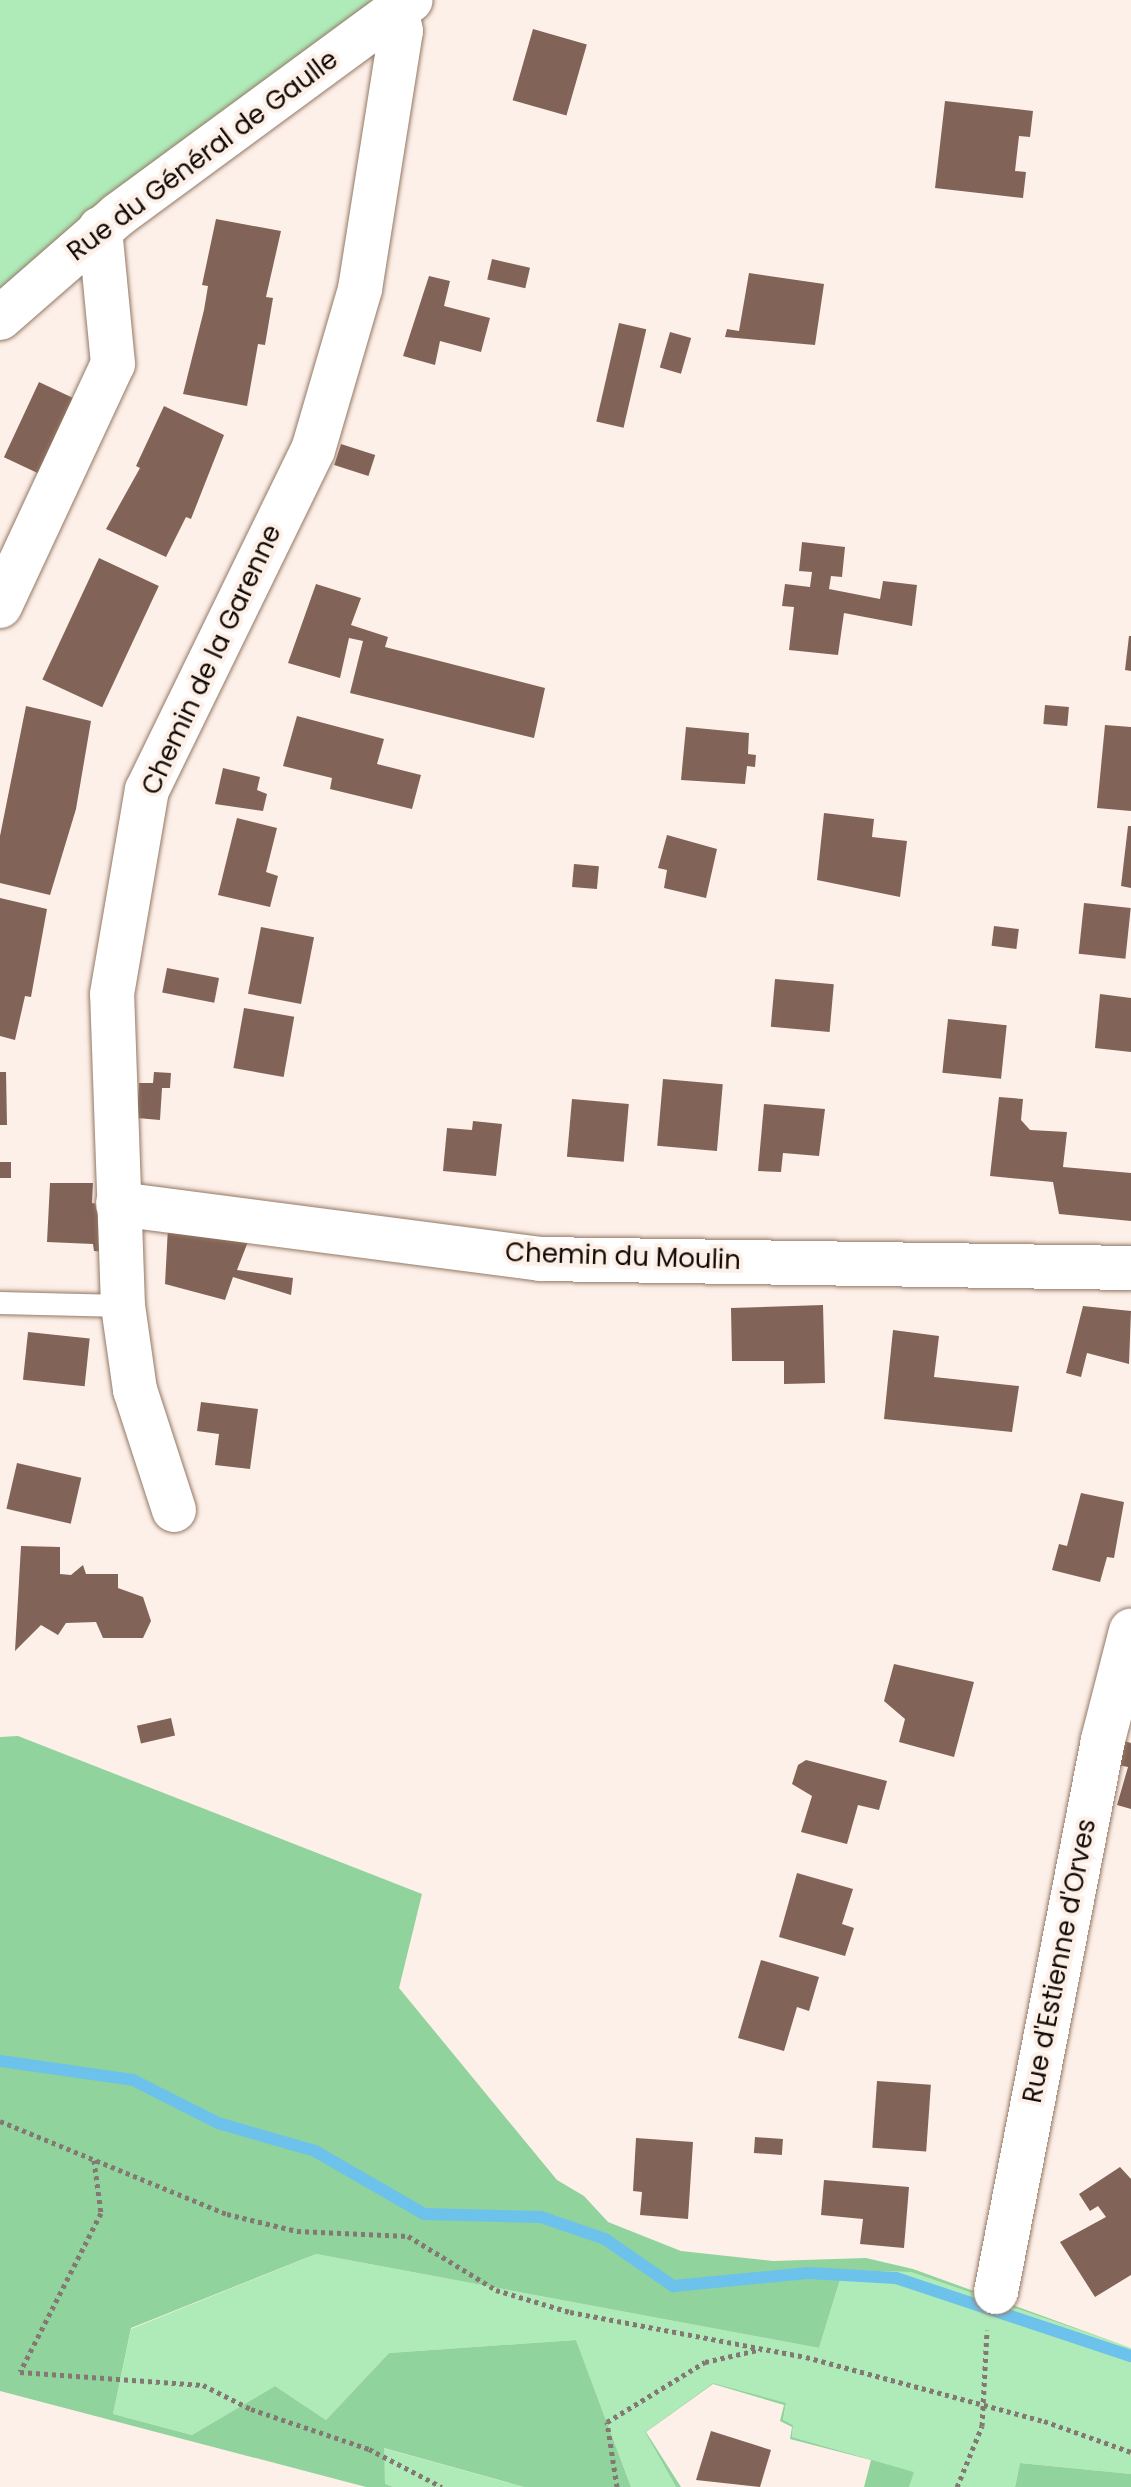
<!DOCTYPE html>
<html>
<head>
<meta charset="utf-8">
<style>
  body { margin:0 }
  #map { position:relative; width:1131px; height:2487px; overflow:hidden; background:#fdf0e8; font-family:Poppins,sans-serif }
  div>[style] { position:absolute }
  .green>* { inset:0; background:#afebb9 }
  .forest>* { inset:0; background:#90d39c }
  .stream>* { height:12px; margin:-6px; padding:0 6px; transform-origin:6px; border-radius:6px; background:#6cc2eb }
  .building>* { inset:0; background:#826357; transform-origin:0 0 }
  .path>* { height:5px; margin-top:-2.5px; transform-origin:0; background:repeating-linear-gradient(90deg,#837972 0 4px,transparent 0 8px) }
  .roads { filter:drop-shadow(0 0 2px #947865) drop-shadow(0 0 2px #947865) }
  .service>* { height:22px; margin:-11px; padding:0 11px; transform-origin:11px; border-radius:11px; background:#fff }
  .minor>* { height:44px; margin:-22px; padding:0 22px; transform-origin:22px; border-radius:22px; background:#fff }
  .tertiary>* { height:44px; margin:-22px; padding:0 22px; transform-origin:22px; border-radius:22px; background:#fff }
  span { translate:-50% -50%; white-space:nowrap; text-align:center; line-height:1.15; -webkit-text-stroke:8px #fdf0e8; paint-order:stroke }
  .street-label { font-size:26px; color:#140b05 }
</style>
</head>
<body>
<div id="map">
  <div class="green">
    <div style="clip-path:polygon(0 0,412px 0,0 318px)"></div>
    <div style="clip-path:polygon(316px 2254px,819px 2348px,843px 2270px,911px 2272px,1131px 2348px,1131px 2474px,1020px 2463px,1015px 2487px,909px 2487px,913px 2472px,792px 2437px,793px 2425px,783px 2421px,786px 2404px,713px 2383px,645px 2432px,676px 2487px,631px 2487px,576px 2340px,389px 2353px,326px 2420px,275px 2386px,192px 2435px,113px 2414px,131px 2329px)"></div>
    <div style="clip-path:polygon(383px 2448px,524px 2487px,393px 2487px,385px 2485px)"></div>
  </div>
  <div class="forest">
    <div style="clip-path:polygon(18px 1736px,422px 1894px,399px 1988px,557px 2180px,584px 2196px,608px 2222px,681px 2251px,773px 2261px,866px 2258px,913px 2269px,1131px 2348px,911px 2272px,843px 2270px,819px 2348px,316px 2254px,131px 2328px,113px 2414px,192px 2435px,275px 2386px,326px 2420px,389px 2353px,576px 2340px,631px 2487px,524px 2487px,384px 2448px,385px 2484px,393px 2487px,366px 2487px,0 2391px,0 1737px)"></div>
    <div style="clip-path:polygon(713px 2383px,786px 2403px,783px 2420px,793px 2425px,792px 2437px,914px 2472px,909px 2487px,864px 2487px,871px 2460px,790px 2439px,792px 2427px,780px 2421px,784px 2405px,713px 2384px,646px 2432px,681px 2487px,676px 2487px,645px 2432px)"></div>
    <div style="clip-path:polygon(1020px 2463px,1131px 2474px,1131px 2487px,1015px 2487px)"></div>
  </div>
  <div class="stream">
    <div style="left:0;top:2061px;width:134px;rotate:8.1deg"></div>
    <div style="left:133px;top:2080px;width:95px;rotate:26.8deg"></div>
    <div style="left:218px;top:2123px;width:101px;rotate:16.1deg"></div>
    <div style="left:315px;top:2151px;width:126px;rotate:30deg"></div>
    <div style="left:424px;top:2214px;width:117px;rotate:1.5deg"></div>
    <div style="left:541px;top:2217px;width:68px;rotate:19deg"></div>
    <div style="left:605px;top:2239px;width:83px;rotate:34.7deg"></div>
    <div style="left:673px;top:2286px;width:137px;rotate:-5.5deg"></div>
    <div style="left:809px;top:2273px;width:87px;rotate:3.3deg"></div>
    <div style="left:896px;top:2278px;width:248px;rotate:18.4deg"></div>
  </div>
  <div class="building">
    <div style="left:533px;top:29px;width:56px;height:74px;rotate:16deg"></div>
    <div style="clip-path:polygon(945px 101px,1033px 111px,1030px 137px,1019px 136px,1015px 171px,1026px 172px,1023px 198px,935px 188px)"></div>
    <div style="clip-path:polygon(216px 219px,281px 231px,266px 297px,273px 298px,265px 345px,258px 344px,247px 406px,183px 394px,204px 310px,208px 286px,202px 285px)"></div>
    <div style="left:492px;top:259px;width:39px;height:21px;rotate:13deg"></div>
    <div style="clip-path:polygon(749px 273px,824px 284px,815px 345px,725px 337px,727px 329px,739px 331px)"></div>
    <div style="clip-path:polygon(429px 276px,450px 281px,444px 306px,490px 318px,481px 352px,440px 341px,435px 365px,403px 356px)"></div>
    <div style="left:619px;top:323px;width:28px;height:101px;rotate:13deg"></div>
    <div style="left:670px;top:332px;width:22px;height:37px;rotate:16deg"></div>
    <div style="left:39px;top:382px;width:40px;height:83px;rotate:25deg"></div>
    <div style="clip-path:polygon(164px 406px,224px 435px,191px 519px,186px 517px,166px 557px,106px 529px,140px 468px,136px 466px)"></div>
    <div style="left:341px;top:444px;width:36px;height:22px;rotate:18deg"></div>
    <div style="clip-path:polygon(802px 542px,845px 547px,842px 577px,831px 576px,829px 589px,880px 599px,883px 581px,917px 585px,912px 626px,844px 613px,838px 655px,789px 650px,794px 607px,782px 606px,785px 584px,810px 587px,812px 572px,799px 571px)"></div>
    <div style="left:99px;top:558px;width:66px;height:134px;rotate:25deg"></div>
    <div style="clip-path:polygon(316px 584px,361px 598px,351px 625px,388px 637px,385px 647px,545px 688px,534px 738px,350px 693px,363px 641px,349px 638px,340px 678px,288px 663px)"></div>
    <div style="clip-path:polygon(1129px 636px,1131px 636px,1131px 671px,1125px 670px)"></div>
    <div style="left:1045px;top:705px;width:24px;height:19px;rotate:5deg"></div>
    <div style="clip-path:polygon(26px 706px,91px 721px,76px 809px,50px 895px,0 883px,0 836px)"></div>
    <div style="clip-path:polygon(297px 716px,384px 739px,377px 764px,421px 775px,412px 809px,330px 789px,332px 778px,283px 766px)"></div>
    <div style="clip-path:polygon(1105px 725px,1131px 727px,1131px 811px,1097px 808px)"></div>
    <div style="clip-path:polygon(686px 727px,749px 733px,748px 754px,756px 755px,755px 767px,747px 766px,745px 784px,681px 780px)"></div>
    <div style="clip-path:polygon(223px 768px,260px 777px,257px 790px,267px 794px,263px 811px,215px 804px)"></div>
    <div style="clip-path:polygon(824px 813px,874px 819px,872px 837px,907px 841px,900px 897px,817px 880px)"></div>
    <div style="clip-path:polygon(237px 818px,277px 828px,266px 872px,278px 876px,270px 907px,218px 895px)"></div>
    <div style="clip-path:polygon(1128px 826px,1131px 826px,1131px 888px,1121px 886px)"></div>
    <div style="clip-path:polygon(667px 835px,717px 849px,706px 898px,664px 888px,667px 870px,658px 868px)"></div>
    <div style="left:574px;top:864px;width:25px;height:23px;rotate:5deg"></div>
    <div style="clip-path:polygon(0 898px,47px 909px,31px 997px,25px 996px,15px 1040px,0 1036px)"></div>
    <div style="left:1084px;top:903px;width:47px;height:51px;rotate:6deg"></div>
    <div style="left:994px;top:926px;width:25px;height:20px;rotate:7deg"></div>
    <div style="left:261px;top:927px;width:54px;height:68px;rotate:11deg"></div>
    <div style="left:167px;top:968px;width:53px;height:25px;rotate:11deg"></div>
    <div style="left:775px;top:979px;width:59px;height:48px;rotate:5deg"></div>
    <div style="clip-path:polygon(1100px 994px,1131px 998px,1131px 1052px,1095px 1048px)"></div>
    <div style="left:244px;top:1008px;width:51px;height:61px;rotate:10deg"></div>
    <div style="left:948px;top:1019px;width:59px;height:54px;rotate:6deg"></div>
    <div style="clip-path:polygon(0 1072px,6px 1072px,7px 1125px,0 1125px)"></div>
    <div style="clip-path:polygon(154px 1072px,171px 1073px,170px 1088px,162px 1088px,160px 1120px,137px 1118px,139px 1083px,153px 1083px)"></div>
    <div style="left:663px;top:1079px;width:60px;height:67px;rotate:5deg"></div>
    <div style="clip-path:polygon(999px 1097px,1023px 1099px,1021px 1120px,1030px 1130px,1067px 1132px,1063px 1167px,1131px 1173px,1131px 1221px,1059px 1214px,1053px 1182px,990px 1176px)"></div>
    <div style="left:572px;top:1099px;width:57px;height:58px;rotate:5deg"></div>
    <div style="clip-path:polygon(764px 1104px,825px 1109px,819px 1156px,783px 1153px,781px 1172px,758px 1171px)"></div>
    <div style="clip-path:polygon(473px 1121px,502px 1124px,496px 1176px,443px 1171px,447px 1128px,472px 1130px)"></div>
    <div style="left:0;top:1162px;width:11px;height:16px"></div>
    <div style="clip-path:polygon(50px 1183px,93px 1183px,92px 1203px,102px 1205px,108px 1252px,94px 1251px,93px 1244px,47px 1242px)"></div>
    <div style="clip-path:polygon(168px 1227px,249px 1239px,237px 1270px,293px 1278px,291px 1295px,233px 1277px,225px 1300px,165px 1284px)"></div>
    <div style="clip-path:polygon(823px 1305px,825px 1383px,784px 1384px,784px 1361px,732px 1361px,731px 1308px)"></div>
    <div style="clip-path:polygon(1083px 1306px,1131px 1311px,1129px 1364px,1087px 1353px,1081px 1377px,1066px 1373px)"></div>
    <div style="clip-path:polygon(893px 1330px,939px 1336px,934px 1377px,1019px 1386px,1012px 1432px,884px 1419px)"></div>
    <div style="left:28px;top:1332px;width:62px;height:48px;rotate:6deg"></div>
    <div style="clip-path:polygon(201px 1402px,258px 1409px,250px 1469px,215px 1465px,219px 1434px,197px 1431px)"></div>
    <div style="left:17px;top:1463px;width:66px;height:47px;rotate:13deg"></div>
    <div style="clip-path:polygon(1081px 1493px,1124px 1502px,1114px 1558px,1107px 1557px,1100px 1582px,1052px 1570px,1059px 1544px,1067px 1546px)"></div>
    <div style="clip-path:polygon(21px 1546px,60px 1547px,60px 1574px,71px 1575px,83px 1565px,86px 1574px,118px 1574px,118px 1588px,143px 1597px,151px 1621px,143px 1638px,103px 1638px,96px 1622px,66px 1623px,58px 1635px,41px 1625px,15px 1651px)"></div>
    <div style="clip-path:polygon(894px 1664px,974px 1682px,954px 1757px,899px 1742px,905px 1719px,884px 1701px)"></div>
    <div style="left:171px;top:1718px;width:18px;height:35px;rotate:77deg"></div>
    <div style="clip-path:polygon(1124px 1741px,1131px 1743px,1131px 1809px,1117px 1805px,1128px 1767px,1118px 1765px)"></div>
    <div style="clip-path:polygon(806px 1760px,887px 1781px,879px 1810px,858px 1805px,847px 1844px,801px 1832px,812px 1796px,792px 1784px,798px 1765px)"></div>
    <div style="clip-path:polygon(797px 1873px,853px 1889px,842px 1924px,854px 1928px,845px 1956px,779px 1937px)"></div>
    <div style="clip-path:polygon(761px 1960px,819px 1977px,809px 2011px,797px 2007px,784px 2051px,738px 2038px)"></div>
    <div style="left:877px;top:2081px;width:54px;height:67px;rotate:4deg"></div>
    <div style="left:755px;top:2137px;width:28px;height:16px;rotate:4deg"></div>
    <div style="clip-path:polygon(636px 2138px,693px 2142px,688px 2219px,640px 2215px,642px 2192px,633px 2191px)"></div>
    <div style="clip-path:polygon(1120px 2167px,1131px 2179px,1131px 2275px,1095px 2297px,1060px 2242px,1106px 2217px,1098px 2206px,1090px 2211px,1079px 2194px)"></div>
    <div style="clip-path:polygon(824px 2180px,909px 2187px,904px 2248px,860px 2244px,863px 2219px,821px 2215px)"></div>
    <div style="clip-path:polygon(711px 2431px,771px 2450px,760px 2487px,696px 2480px)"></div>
  </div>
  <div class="path">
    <div style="left:0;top:2121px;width:245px;rotate:22.3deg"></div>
    <div style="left:227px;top:2214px;width:72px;rotate:13.7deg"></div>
    <div style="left:297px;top:2231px;width:111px;rotate:2.6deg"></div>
    <div style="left:408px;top:2236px;width:103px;rotate:31.5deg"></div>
    <div style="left:496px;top:2290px;width:77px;rotate:16.6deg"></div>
    <div style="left:570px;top:2312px;width:240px;rotate:10.8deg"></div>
    <div style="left:806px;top:2357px;width:246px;rotate:15.1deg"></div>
    <div style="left:1044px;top:2421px;width:92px;rotate:19.6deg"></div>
    <div style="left:94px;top:2160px;width:53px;rotate:82.5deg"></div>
    <div style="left:101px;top:2213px;width:178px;rotate:117deg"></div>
    <div style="left:20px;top:2372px;width:183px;rotate:4.1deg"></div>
    <div style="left:203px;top:2385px;width:54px;rotate:26.6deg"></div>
    <div style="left:251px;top:2409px;width:125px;rotate:18.7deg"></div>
    <div style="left:369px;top:2449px;width:82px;rotate:27.5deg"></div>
    <div style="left:617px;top:2487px;width:66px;rotate:-98.7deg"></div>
    <div style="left:607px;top:2422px;width:115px;rotate:-31.5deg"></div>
    <div style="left:705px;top:2362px;width:58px;rotate:-12.8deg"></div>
    <div style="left:957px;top:2487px;width:66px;rotate:-67.7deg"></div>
    <div style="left:982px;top:2426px;width:96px;rotate:-87deg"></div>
  </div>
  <div class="roads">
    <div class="service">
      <div style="left:0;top:1303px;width:123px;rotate:1.4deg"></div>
    </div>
    <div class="minor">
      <div style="left:0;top:606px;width:267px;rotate:-65deg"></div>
      <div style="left:113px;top:364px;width:136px;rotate:-95.5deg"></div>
      <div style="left:118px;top:1204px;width:426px;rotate:7.4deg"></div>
      <div style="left:540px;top:1259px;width:591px;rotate:0.87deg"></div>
      <div style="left:174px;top:1510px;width:126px;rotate:-108deg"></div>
      <div style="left:135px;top:1390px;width:85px;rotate:-98.1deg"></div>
      <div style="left:123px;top:1306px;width:312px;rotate:-92deg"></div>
      <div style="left:112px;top:994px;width:207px;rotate:-80.3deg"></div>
      <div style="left:147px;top:790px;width:378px;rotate:-64deg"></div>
      <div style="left:313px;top:450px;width:168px;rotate:-73.7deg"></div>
      <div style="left:360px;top:289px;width:261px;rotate:-81deg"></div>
      <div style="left:401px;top:31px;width:22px;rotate:-103deg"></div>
      <div style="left:996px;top:2292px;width:562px;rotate:-79.03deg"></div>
      <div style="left:1103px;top:1740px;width:113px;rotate:-75.6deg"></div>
    </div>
    <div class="tertiary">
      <div style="left:0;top:318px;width:157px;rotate:-41.1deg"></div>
      <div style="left:118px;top:215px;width:363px;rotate:-36.3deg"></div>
    </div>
  </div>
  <div class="street-label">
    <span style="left:203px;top:156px;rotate:-37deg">Rue du Général de Gaulle</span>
    <span style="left:212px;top:660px;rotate:-65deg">Chemin de la Garenne</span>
    <span style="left:623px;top:1257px;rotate:2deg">Chemin du Moulin</span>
    <span style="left:1060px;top:1961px;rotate:-79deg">Rue d'Estienne d'Orves</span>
  </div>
</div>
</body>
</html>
